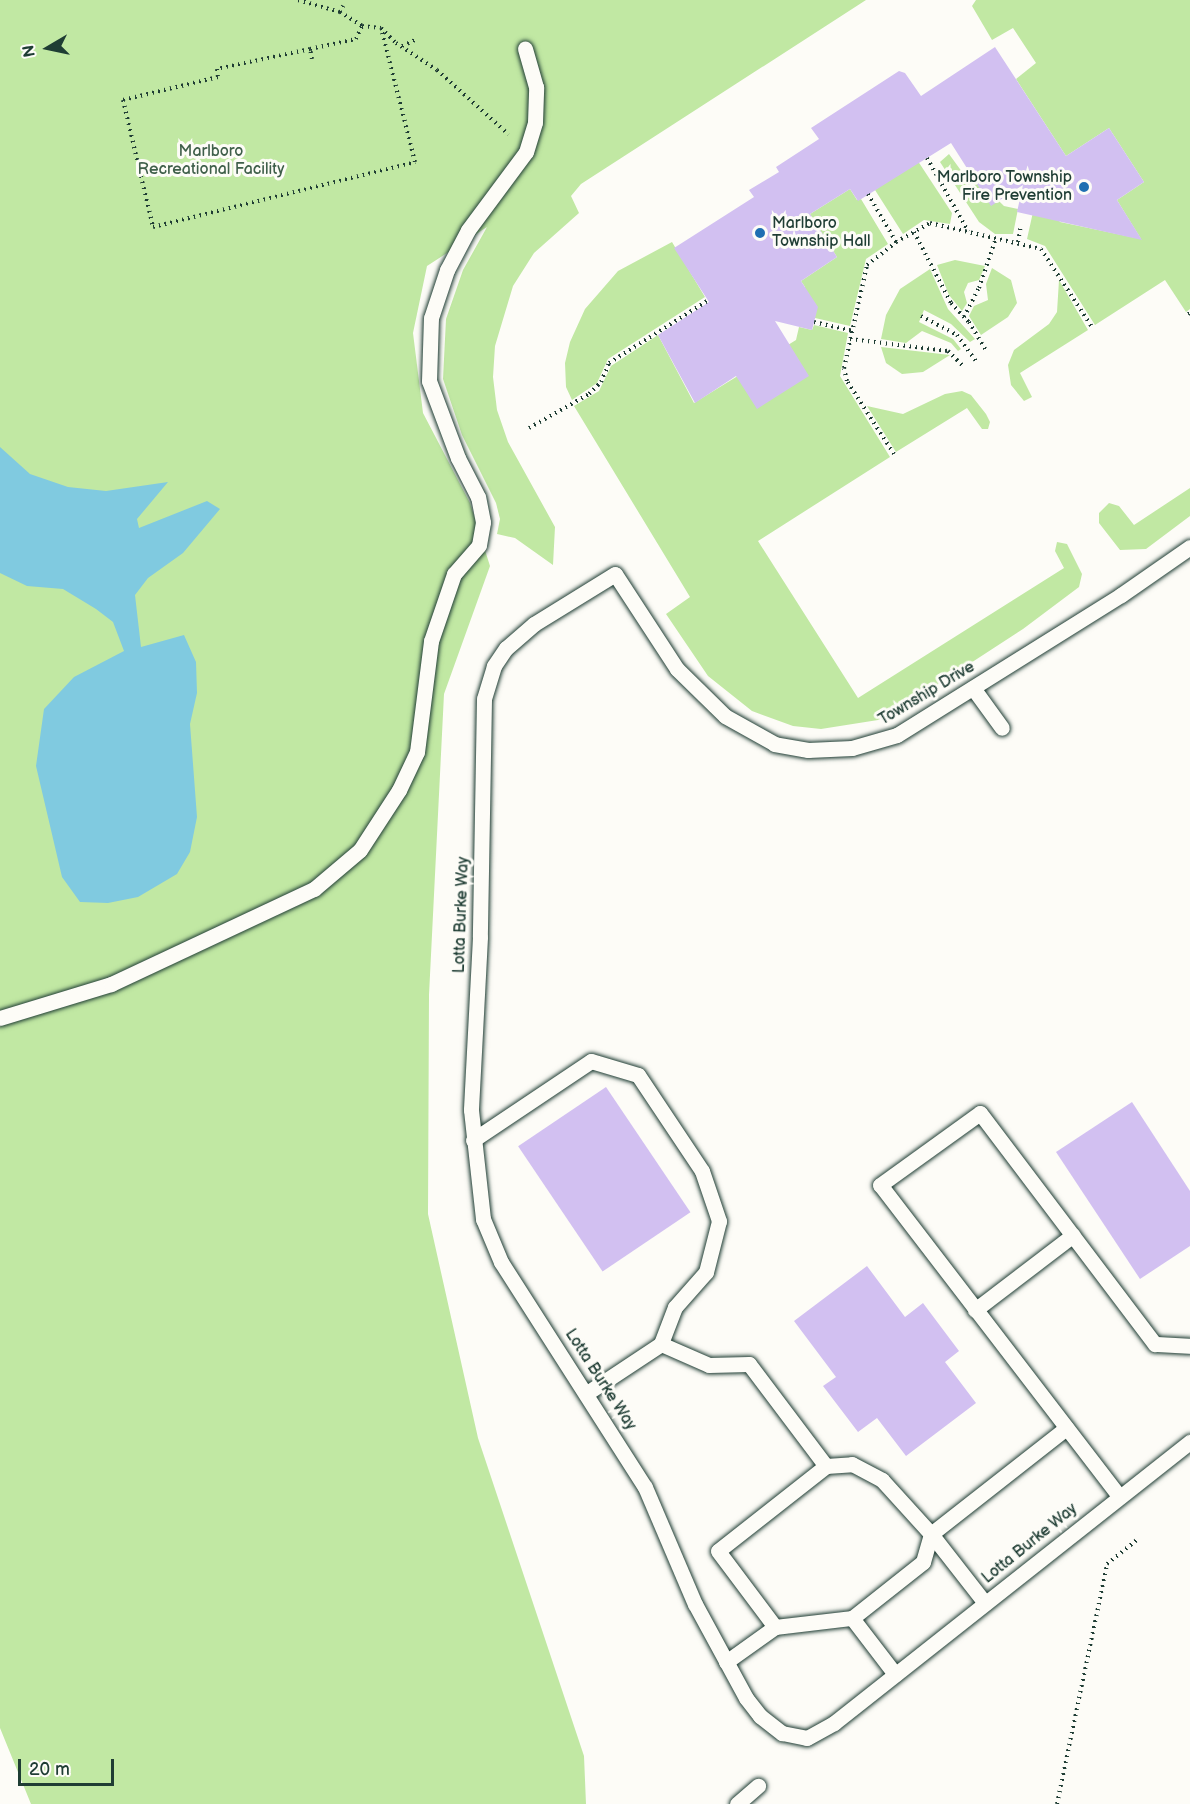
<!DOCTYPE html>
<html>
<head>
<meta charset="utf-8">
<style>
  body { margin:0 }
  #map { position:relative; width:1190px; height:1804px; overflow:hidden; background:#fdfcf7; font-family:"Balsamiq Sans",sans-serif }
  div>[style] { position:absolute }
  .green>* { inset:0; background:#c1e8a3 }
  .water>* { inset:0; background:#80cae0 }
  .building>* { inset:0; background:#d2c0f1; transform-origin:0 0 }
  .path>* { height:4px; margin-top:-2px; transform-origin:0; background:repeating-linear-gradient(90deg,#1f3d34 0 1.5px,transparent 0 6px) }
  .roads { filter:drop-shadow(0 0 2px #1f3d34) drop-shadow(0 0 2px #1f3d34) }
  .lane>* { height:15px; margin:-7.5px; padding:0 7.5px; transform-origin:7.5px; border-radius:7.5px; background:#fdfcf7 }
  .dots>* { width:16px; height:16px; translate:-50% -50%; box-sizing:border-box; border:3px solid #fdfcf7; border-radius:50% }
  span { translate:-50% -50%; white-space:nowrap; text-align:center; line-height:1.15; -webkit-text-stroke:6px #fdfcf7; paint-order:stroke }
  .park-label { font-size:16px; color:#3f5f4a }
  .poi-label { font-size:16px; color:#1f3d34 }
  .right { translate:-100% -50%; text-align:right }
  .left { translate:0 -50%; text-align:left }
  .street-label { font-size:16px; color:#1f3d34 }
  .north { position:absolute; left:18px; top:18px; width:60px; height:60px; -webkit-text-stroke:4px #fdfcf7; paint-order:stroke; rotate:261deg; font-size:16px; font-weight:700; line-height:24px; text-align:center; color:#1f3d34 }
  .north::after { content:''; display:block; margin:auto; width:21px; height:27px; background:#1f3d34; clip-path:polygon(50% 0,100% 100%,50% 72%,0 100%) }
  .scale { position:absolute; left:18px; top:1759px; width:96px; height:27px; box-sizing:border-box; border:3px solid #1f3d34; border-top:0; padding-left:8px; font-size:18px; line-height:21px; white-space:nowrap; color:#1f3d34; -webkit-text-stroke:4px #fdfcf7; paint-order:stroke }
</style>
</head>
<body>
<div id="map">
  <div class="green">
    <div style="clip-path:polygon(0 0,866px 0,581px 184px,571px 196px,579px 213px,534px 253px,513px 286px,495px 346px,493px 377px,497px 410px,508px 442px,555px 527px,553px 565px,515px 538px,497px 534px,500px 519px,496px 503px,462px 435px,443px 379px,446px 319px,463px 270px,487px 227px,427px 266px,413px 333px,423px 413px,470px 503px,490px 566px,444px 694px,429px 995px,428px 1214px,478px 1438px,584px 1756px,586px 1804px,31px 1804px,0 1728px)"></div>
    <div style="clip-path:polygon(976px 0,1190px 0,1190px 309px,1186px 312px,1165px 280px,1095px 325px,1045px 246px,1027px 239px,1033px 212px,1053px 211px,1060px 222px,1141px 239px,1117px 200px,1144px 182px,1109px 128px,1066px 156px,1016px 79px,1036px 63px,1013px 28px,992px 40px,972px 6px)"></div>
    <div style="clip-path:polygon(910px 149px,952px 213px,950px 224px,924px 220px,903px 234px,875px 190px)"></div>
    <div style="clip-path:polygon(949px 154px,965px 176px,970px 173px,1004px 206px,1018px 209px,1013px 234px,995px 234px,979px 222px,940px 162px)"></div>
    <div style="clip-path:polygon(850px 189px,857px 200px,861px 199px,888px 244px,866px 259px,850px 326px,815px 318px,800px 291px,805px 287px,801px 281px,837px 257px,810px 214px)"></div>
    <div style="clip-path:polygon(672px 242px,705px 297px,608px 359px,597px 383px,572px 400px,566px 387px,565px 363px,570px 342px,585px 309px,618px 271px)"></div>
    <div style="clip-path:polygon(955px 260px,985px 266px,979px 280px,968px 283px,964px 292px,967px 303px,962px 311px,949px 295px,937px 265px)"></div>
    <div style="clip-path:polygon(992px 268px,1011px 280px,1017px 303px,1008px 317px,981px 335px,969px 316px,974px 306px,988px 300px,986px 284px)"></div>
    <div style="clip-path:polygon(930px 269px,948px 309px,975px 339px,970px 342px,951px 324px,924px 310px,919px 322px,953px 339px,961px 349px,958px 351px,951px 343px,922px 331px,906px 343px,881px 339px,886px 315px,900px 289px)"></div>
    <div style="clip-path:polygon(1059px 280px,1088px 330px,1020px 373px,1032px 397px,1024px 401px,1011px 385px,1008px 365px,1014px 350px,1049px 324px,1057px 312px)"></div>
    <div style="clip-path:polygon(814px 325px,848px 333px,840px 376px,890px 457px,758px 541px,858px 698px,1064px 568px,1055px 551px,1057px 542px,1067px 544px,1082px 574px,1079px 587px,1023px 629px,897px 711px,878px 720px,821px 729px,793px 726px,752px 711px,708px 676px,666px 614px,690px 597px,574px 406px,599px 391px,611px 366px,658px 335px,694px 403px,796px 340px,799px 327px,812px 330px)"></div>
    <div style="clip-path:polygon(881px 347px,950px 355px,923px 372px,902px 374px,886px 363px)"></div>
    <div style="clip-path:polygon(962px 391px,971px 395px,986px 414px,990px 422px,988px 429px,982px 429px,967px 408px,896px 452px,867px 406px,903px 414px,945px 394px)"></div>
    <div style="clip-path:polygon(1190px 488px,1190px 516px,1146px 549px,1120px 550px,1099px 523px,1099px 513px,1109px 503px,1119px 506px,1134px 525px)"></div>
  </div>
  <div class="water">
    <div style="clip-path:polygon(0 447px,30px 474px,68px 487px,106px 491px,168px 482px,137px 519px,139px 528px,207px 501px,220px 509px,183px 553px,148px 578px,135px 595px,141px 647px,184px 635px,196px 662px,197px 693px,190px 724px,197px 817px,190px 852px,177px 874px,138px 897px,108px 903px,80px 902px,62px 877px,36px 766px,44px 709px,74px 677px,124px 651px,113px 622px,96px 609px,63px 589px,27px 586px,0 573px)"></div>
  </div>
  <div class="building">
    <div style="clip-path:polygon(995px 47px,1066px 156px,1109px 128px,1144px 182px,1117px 200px,1142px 240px,1017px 212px,1023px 185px,991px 206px,951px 143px,858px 201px,850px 189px,810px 214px,837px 257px,801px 281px,818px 307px,812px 330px,775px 321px,809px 376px,757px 409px,736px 376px,695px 403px,658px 335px,709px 302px,674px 248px,754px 197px,749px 190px,779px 172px,776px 167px,819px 139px,811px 128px,899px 71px,905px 73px,921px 96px)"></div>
    <div style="left:606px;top:1087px;width:151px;height:106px;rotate:56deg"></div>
    <div style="clip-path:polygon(1132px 1102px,1190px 1191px,1190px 1246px,1140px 1279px,1056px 1152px)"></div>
    <div style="clip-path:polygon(867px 1266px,905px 1317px,923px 1303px,959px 1351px,945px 1362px,976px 1403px,906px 1456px,877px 1418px,858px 1432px,823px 1386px,836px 1377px,794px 1321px)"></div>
  </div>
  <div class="path">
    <div style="left:298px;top:0;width:44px;rotate:15.9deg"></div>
    <div style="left:340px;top:12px;width:7px;rotate:-63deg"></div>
    <div style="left:340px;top:12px;width:26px;rotate:32deg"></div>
    <div style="left:362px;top:26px;width:19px;rotate:6deg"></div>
    <div style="left:381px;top:28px;width:21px;rotate:45deg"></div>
    <div style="left:396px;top:43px;width:49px;rotate:33.4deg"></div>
    <div style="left:437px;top:70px;width:96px;rotate:42deg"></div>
    <div style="left:402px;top:46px;width:14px;rotate:-25deg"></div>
    <div style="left:310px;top:49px;width:95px;rotate:167.9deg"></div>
    <div style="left:217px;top:69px;width:8px;rotate:83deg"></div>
    <div style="left:218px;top:77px;width:98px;rotate:166.4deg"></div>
    <div style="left:123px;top:100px;width:130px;rotate:76.7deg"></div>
    <div style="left:153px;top:227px;width:270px;rotate:-13.9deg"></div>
    <div style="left:415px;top:162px;width:138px;rotate:-104.2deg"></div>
    <div style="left:312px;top:59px;width:10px;rotate:-101deg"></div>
    <div style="left:310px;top:49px;width:47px;rotate:-12.3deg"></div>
    <div style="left:356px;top:39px;width:14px;rotate:-65deg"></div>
    <div style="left:927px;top:158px;width:84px;rotate:60.7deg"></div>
    <div style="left:868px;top:194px;width:56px;rotate:59.7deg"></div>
    <div style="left:914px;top:232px;width:80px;rotate:62.5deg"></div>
    <div style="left:951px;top:303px;width:26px;rotate:47deg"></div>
    <div style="left:969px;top:322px;width:35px;rotate:59deg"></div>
    <div style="left:1018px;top:242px;width:17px;rotate:-80deg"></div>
    <div style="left:1188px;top:314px;width:2px;rotate:-27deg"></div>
    <div style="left:921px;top:316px;width:41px;rotate:27.8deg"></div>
    <div style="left:957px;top:335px;width:32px;rotate:54deg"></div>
    <div style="left:964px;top:317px;width:33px;rotate:-63deg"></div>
    <div style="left:979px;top:288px;width:53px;rotate:-71.2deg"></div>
    <div style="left:814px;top:322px;width:39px;rotate:13deg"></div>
    <div style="left:850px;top:339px;width:99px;rotate:7deg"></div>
    <div style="left:948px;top:351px;width:23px;rotate:45deg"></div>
    <div style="left:529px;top:428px;width:69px;rotate:-29.5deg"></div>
    <div style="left:589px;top:394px;width:17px;rotate:-45deg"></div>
    <div style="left:601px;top:382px;width:21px;rotate:-67deg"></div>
    <div style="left:609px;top:363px;width:116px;rotate:-32.3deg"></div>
    <div style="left:894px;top:454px;width:87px;rotate:-122.8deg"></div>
    <div style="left:847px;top:381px;width:13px;rotate:-103deg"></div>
    <div style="left:844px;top:368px;width:106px;rotate:-77.4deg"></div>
    <div style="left:867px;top:265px;width:37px;rotate:-38deg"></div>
    <div style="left:896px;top:242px;width:39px;rotate:-29deg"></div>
    <div style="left:930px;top:223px;width:114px;rotate:13.2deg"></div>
    <div style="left:1041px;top:249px;width:93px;rotate:56.8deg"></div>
    <div style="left:1057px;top:1804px;width:245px;rotate:-78.2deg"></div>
    <div style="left:1107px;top:1564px;width:38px;rotate:-39deg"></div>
  </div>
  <div class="roads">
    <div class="lane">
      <div style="left:1190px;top:547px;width:84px;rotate:145.2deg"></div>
      <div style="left:1121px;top:595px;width:264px;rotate:148deg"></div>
      <div style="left:897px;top:735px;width:47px;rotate:163.9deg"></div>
      <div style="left:852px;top:748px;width:44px;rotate:177.4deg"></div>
      <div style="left:808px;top:750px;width:34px;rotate:-170deg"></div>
      <div style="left:775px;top:744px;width:57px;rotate:-150.8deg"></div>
      <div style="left:725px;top:716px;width:67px;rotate:-135.6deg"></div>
      <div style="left:677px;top:669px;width:113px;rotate:-123.1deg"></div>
      <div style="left:615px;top:574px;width:95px;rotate:148.3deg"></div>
      <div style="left:534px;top:624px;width:37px;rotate:139deg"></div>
      <div style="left:506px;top:648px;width:22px;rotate:124deg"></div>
      <div style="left:494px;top:666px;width:34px;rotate:107deg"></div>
      <div style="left:484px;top:699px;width:238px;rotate:91deg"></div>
      <div style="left:480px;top:937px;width:173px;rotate:93deg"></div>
      <div style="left:471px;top:1110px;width:110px;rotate:83.7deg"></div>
      <div style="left:483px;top:1219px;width:47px;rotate:67.3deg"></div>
      <div style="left:501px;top:1262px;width:267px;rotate:57.4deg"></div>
      <div style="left:645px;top:1487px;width:127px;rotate:66.9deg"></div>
      <div style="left:695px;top:1604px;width:107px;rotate:61.5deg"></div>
      <div style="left:746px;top:1698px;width:23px;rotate:52deg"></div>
      <div style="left:760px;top:1716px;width:28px;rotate:38deg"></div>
      <div style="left:782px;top:1733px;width:25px;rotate:11deg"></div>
      <div style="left:807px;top:1738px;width:31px;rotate:-29deg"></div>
      <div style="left:834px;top:1723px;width:454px;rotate:-38.3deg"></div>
      <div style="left:973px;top:688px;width:49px;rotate:54.1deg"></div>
      <div style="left:0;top:1018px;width:116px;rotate:-17deg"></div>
      <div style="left:111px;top:984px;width:224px;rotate:-25.1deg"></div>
      <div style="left:314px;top:889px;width:60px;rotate:-40.3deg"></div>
      <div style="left:360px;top:850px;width:72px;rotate:-57deg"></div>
      <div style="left:399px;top:790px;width:42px;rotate:-64.7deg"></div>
      <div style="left:417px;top:752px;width:112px;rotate:-82.8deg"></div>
      <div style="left:431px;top:641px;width:71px;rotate:-71.1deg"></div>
      <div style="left:454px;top:574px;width:38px;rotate:-49deg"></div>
      <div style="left:479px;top:545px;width:23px;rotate:-80deg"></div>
      <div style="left:483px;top:522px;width:25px;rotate:-101deg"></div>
      <div style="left:478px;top:497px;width:44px;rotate:-117.1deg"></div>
      <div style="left:458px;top:458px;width:82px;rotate:-110.6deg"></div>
      <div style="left:429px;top:381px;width:63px;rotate:-88.2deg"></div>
      <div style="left:431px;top:318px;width:51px;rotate:-71.6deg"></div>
      <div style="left:447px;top:270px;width:45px;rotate:-62.3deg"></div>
      <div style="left:468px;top:230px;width:97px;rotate:-53.4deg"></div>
      <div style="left:526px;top:152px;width:31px;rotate:-73deg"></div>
      <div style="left:535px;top:122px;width:35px;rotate:-88deg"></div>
      <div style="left:536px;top:87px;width:40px;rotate:-106deg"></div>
      <div style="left:473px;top:1140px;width:142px;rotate:-33.8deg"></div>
      <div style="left:591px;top:1061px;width:49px;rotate:16.6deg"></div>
      <div style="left:638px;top:1075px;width:115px;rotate:56.3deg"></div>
      <div style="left:702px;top:1171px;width:53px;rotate:71.2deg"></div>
      <div style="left:719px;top:1221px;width:53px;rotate:104.3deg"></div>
      <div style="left:706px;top:1272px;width:47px;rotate:131.5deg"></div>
      <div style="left:675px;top:1307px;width:40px;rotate:111deg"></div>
      <div style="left:975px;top:1310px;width:123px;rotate:-37.4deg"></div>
      <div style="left:587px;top:1393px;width:89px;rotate:-33.5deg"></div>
      <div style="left:661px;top:1344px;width:52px;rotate:23.6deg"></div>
      <div style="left:709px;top:1365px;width:40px;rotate:-1.4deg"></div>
      <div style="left:749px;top:1364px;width:128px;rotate:53deg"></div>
      <div style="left:826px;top:1466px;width:137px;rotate:141.8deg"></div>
      <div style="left:718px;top:1551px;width:95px;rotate:53.1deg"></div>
      <div style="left:826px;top:1466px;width:26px;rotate:-4deg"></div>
      <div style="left:852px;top:1464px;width:34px;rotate:28deg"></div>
      <div style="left:882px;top:1480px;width:73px;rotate:47.8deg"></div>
      <div style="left:931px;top:1534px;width:29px;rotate:106deg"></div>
      <div style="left:923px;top:1562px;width:90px;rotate:141.7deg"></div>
      <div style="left:1119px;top:1496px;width:392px;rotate:-127.5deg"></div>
      <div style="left:880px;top:1185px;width:123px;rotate:-35.8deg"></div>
      <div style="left:980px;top:1113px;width:290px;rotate:52.9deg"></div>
      <div style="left:1155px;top:1344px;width:35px;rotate:3deg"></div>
      <div style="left:985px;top:1603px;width:88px;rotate:-128deg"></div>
      <div style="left:931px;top:1534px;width:172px;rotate:-38.1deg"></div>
      <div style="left:726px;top:1662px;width:60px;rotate:-35.5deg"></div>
      <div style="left:775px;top:1627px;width:78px;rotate:-6.7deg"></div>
      <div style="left:852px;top:1618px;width:71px;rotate:52.5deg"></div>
      <div style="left:737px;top:1804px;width:28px;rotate:-41deg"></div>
    </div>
  </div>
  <div class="dots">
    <div style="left:1084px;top:187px;background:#1f6fb2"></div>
    <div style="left:760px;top:233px;background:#1f6fb2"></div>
  </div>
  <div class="park-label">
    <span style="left:211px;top:161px">Marlboro<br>Recreational Facility</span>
  </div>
  <div class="poi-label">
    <span class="right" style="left:1072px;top:187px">Marlboro Township<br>Fire Prevention</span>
    <span class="left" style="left:772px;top:233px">Marlboro<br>Township Hall</span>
  </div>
  <div class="street-label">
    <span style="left:927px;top:694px;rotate:-31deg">Township Drive</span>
    <span style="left:462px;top:915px;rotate:-88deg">Lotta Burke Way</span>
    <span style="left:600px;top:1380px;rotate:57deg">Lotta Burke Way</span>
    <span style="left:1030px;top:1544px;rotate:-39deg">Lotta Burke Way</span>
  </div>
  <div class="north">N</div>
  <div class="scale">20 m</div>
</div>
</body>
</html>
